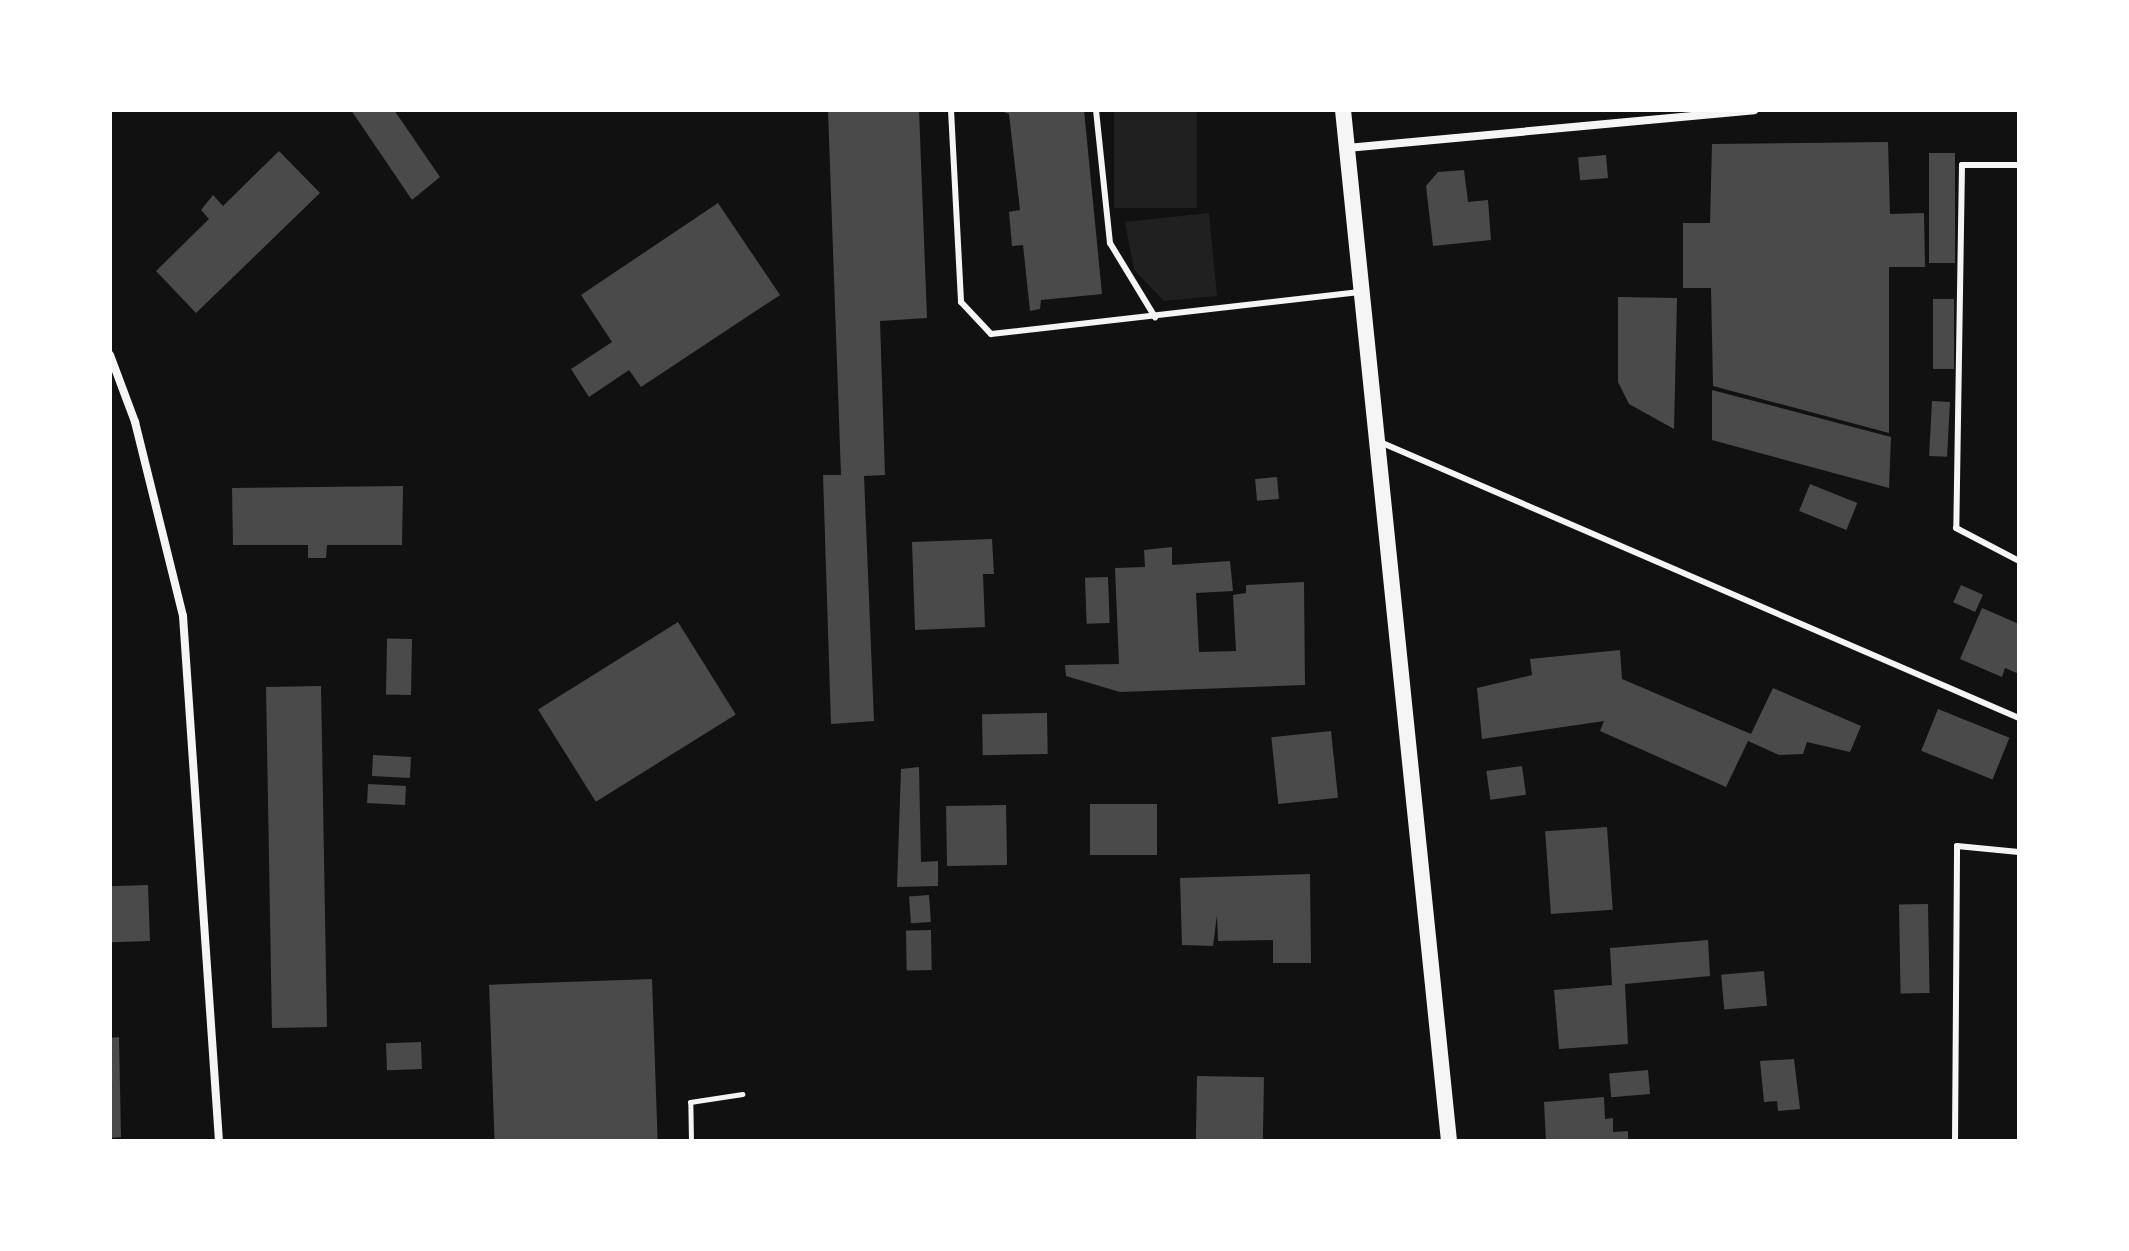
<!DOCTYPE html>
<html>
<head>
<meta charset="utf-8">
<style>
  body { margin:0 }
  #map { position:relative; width:2129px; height:1251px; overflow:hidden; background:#111; font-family:Rubik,sans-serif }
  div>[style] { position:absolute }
  .green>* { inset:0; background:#202020; transform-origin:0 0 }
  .building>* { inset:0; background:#4a4a4a; transform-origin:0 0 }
  .path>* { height:5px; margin:-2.5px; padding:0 2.5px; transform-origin:2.5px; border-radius:2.5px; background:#f5f5f5 }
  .service>* { height:6px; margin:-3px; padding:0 3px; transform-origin:3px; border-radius:3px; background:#f5f5f5 }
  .minor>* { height:8px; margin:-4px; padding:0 4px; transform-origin:4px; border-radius:4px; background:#f5f5f5 }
  .secondary>* { height:16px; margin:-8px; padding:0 8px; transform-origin:8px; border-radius:8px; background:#f5f5f5 }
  span { translate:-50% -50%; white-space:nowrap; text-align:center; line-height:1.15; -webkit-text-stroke:6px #fff; paint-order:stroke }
  .frame { position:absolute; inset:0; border:112px solid #fff; pointer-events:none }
</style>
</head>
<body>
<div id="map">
  <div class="green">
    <div style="left:1114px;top:110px;width:83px;height:98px"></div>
    <div style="clip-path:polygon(1209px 213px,1217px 296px,1164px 301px,1134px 270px,1125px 222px)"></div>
  </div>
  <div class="building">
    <div style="clip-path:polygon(351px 110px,394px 110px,440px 177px,412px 200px)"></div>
    <div style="clip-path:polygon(828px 110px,919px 110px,927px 318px,880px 321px,885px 475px,864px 476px,874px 721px,831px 724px,823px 475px,841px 475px)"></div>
    <div style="clip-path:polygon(998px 110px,1084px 110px,1102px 294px,1041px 300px,1040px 309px,1030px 311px,1023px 245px,1012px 246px,1009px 212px,1020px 210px,1009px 114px)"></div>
    <div style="clip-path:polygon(1888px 142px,1890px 214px,1924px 213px,1925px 267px,1889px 267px,1889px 433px,1713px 386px,1711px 288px,1683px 288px,1683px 223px,1710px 223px,1712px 144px)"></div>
    <div style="clip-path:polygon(279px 151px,320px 193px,196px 313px,156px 271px,209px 219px,201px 210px,213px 195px,223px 206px)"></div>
    <div style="left:1929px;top:153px;width:26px;height:110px"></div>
    <div style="left:1606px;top:155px;width:23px;height:28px;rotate:85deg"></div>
    <div style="clip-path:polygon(1464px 170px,1468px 202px,1488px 200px,1491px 240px,1433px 246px,1426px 186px,1438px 172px)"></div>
    <div style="clip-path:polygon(718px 203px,780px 295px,641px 387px,629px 370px,589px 397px,571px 369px,612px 342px,581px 295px)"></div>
    <div style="clip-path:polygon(1618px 297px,1677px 298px,1674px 429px,1629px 404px,1618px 382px)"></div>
    <div style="left:1933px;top:299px;width:21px;height:70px"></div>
    <div style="clip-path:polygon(1712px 390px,1891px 437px,1889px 488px,1712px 440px)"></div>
    <div style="left:1932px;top:401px;width:18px;height:55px;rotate:3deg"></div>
    <div style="left:1277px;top:477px;width:22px;height:22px;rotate:85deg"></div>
    <div style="left:1810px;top:484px;width:51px;height:29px;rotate:22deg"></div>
    <div style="clip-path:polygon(403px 486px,402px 545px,327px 545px,326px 558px,308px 558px,308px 545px,233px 545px,232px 488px)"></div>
    <div style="clip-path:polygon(992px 539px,994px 574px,983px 574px,985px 627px,915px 630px,912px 542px)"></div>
    <div style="clip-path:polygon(1172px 547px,1172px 565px,1230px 561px,1233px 591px,1196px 593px,1199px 652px,1236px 651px,1233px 595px,1246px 593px,1246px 585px,1304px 582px,1305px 685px,1120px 692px,1066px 676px,1065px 665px,1119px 664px,1115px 568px,1145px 567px,1144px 550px)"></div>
    <div style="left:1108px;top:577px;width:46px;height:23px;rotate:88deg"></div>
    <div style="left:1961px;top:585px;width:24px;height:19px;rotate:24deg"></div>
    <div style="clip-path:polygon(1982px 608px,2019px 624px,2019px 674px,2005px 668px,2002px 677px,1960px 659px)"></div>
    <div style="left:678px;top:622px;width:109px;height:165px;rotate:58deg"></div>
    <div style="left:412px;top:639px;width:56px;height:25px;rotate:91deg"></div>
    <div style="clip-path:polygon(1620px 650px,1622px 679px,1751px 734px,1773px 688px,1861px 726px,1850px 752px,1807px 742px,1803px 754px,1779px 755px,1748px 741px,1726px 787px,1600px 731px,1604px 721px,1482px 739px,1477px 688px,1532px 675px,1530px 659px)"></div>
    <div style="left:321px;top:686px;width:341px;height:55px;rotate:89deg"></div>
    <div style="left:1938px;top:709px;width:77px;height:45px;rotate:22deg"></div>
    <div style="left:1047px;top:713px;width:41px;height:65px;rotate:89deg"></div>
    <div style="left:1331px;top:731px;width:67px;height:60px;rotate:84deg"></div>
    <div style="left:411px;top:757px;width:21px;height:38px;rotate:93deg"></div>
    <div style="left:1522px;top:766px;width:29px;height:36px;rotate:82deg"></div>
    <div style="clip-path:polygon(919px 767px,921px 862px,938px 861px,938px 886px,897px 887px,901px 769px)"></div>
    <div style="left:406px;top:786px;width:19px;height:38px;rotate:93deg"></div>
    <div style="left:1090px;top:804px;width:67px;height:51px"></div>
    <div style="left:1006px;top:805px;width:60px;height:60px;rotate:89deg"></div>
    <div style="left:1607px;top:827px;width:83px;height:62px;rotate:86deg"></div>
    <div style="clip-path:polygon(1310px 874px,1311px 963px,1273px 963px,1273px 940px,1218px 941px,1217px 915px,1213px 946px,1182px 945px,1180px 878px)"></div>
    <div style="left:148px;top:885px;width:56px;height:38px;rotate:88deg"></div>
    <div style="left:929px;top:895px;width:27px;height:20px;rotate:86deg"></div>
    <div style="left:1928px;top:904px;width:89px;height:29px;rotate:89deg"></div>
    <div style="left:931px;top:930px;width:40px;height:25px;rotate:89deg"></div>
    <div style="clip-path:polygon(1708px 940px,1710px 976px,1625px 984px,1628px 1044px,1559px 1049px,1554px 990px,1612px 985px,1610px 948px)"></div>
    <div style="left:1764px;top:971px;width:35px;height:43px;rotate:85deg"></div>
    <div style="left:652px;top:979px;width:162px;height:163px;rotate:88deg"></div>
    <div style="clip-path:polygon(119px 1037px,121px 1137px,110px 1138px,110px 1038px)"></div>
    <div style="left:421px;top:1042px;width:27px;height:35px;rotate:88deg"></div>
    <div style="clip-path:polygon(1794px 1059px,1800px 1109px,1778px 1111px,1777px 1101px,1764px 1102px,1760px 1061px)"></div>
    <div style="left:1648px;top:1070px;width:24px;height:39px;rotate:85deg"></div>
    <div style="left:1197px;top:1076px;width:67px;height:65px;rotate:1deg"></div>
    <div style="clip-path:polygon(1604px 1097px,1605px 1119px,1613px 1118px,1613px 1132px,1628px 1131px,1628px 1141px,1546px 1141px,1544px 1102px)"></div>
  </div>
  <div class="path">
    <div style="left:691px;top:1141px;width:39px;rotate:-91deg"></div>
    <div style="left:690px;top:1102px;width:53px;rotate:-8.7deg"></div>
  </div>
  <div class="service">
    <div style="left:951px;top:110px;width:192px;rotate:87deg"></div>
    <div style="left:961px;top:302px;width:44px;rotate:46.8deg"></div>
    <div style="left:991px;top:334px;width:371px;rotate:-6.5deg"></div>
    <div style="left:1096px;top:110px;width:134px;rotate:84deg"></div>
    <div style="left:1110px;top:243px;width:87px;rotate:58.7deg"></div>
    <div style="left:2019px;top:165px;width:57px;rotate:180deg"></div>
    <div style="left:1962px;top:165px;width:363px;rotate:90.9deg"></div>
    <div style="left:1956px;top:528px;width:71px;rotate:27.6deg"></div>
    <div style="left:1380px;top:442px;width:696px;rotate:23.36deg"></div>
    <div style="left:1955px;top:1141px;width:295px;rotate:-89.6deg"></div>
    <div style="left:1957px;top:846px;width:62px;rotate:5.5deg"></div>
  </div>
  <div class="minor">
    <div style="left:1347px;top:148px;width:409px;rotate:-5.3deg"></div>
    <div style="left:110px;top:355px;width:72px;rotate:69.5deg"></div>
    <div style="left:135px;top:422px;width:200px;rotate:76.1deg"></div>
    <div style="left:183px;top:616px;width:526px;rotate:86.08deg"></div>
  </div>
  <div class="secondary">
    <div style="left:1343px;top:110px;width:1036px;rotate:84.13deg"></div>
  </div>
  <div class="frame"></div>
</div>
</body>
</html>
